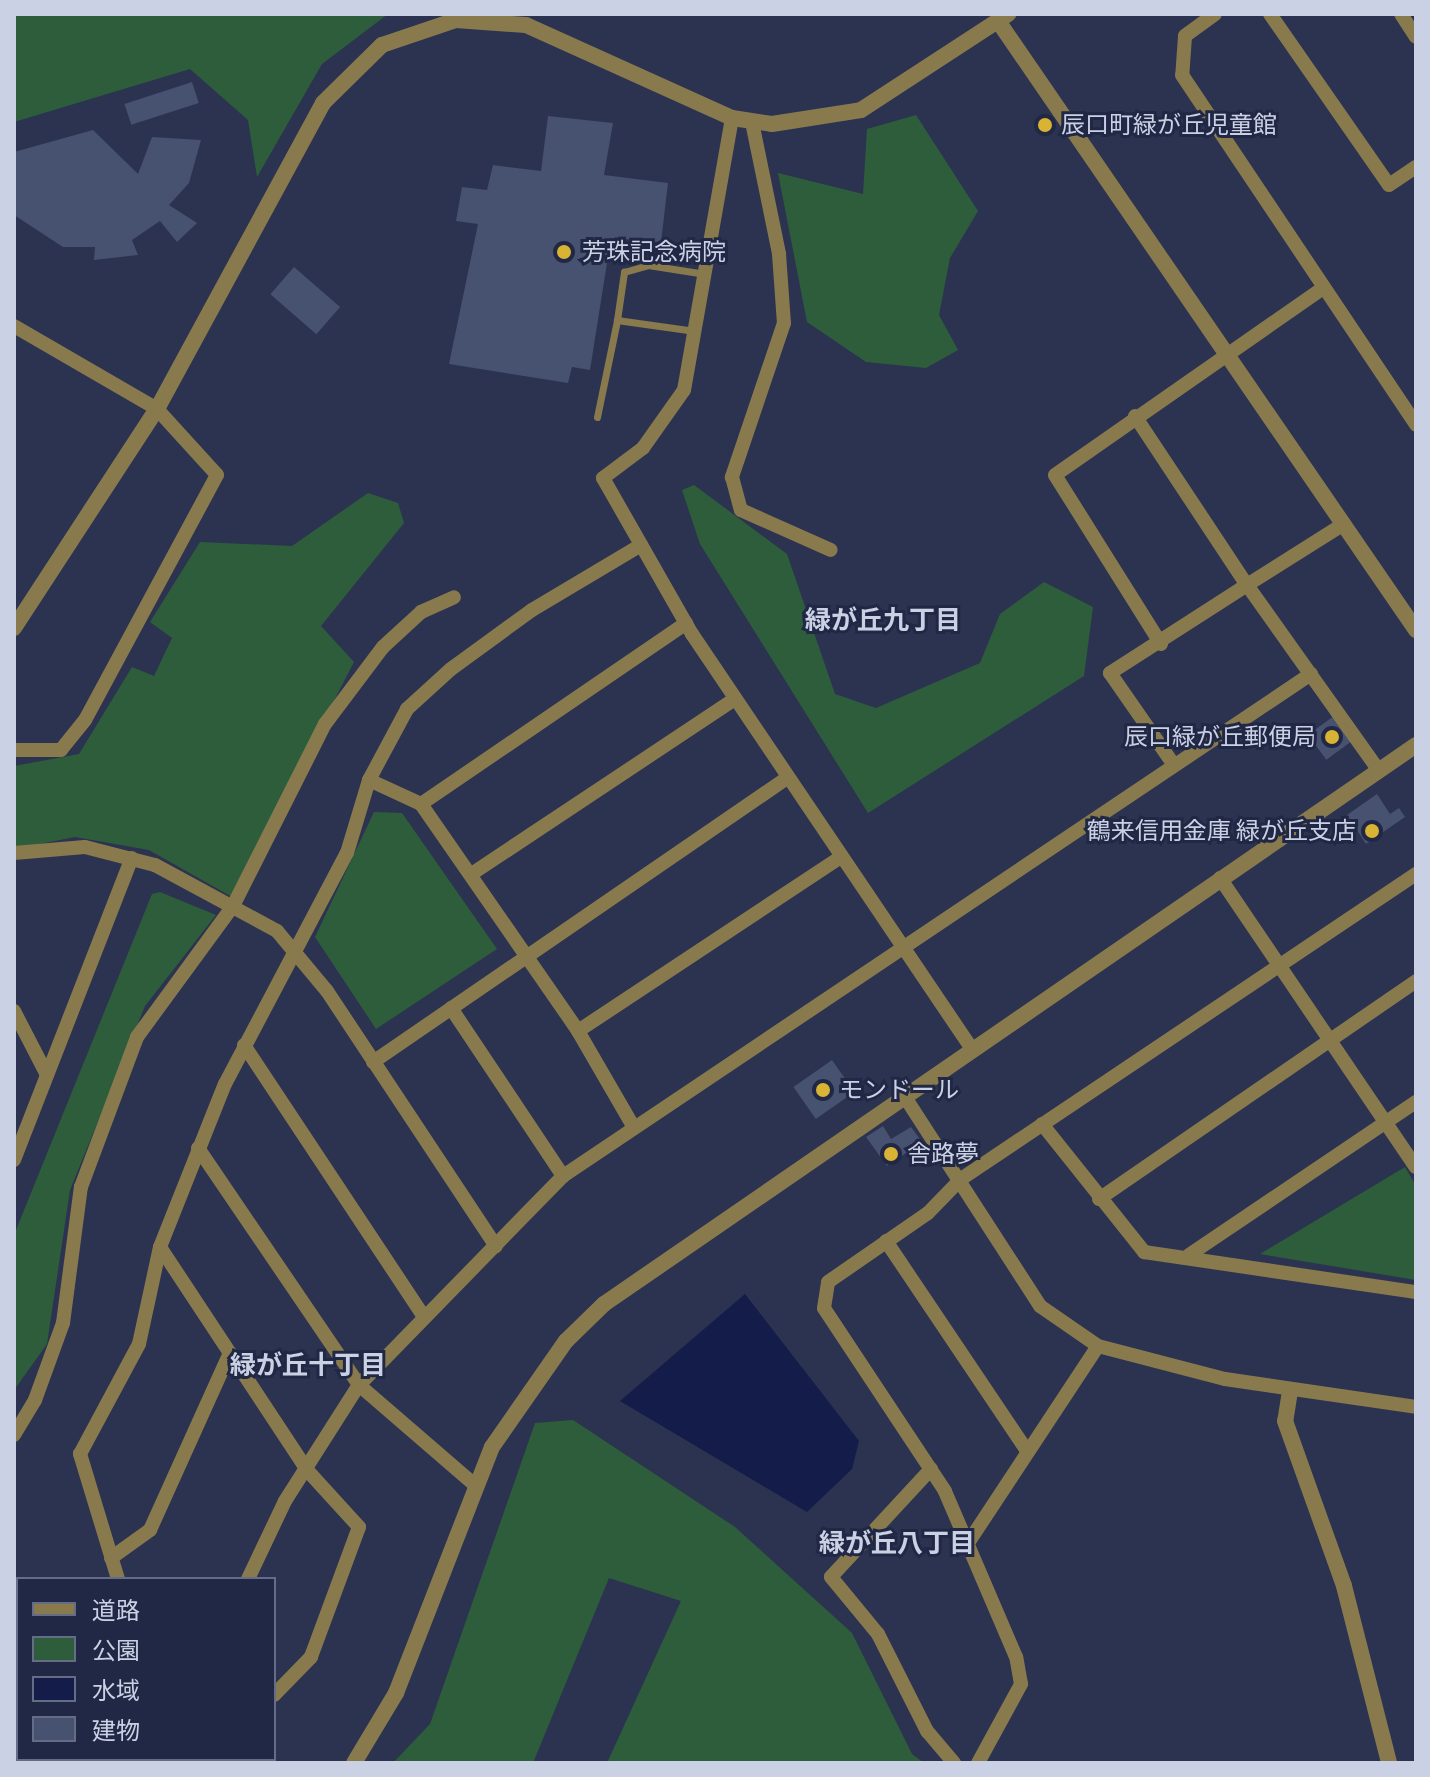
<!DOCTYPE html>
<html>
<head>
<meta charset="utf-8">
<style>
  body { margin:0 }
  #map { position:relative; width:1430px; height:1777px; overflow:hidden; background:#2b3350; font-family:"Titillium Web","Noto Sans JP",sans-serif }
  div>[style] { position:absolute }
  .green>* { inset:0; background:#2e5d3c }
  .water>* { inset:0; background:#141c49 }
  .building>* { inset:0; background:#475170; transform-origin:0 0 }
  .service>* { height:7px; margin:-3.5px; padding:0 3.5px; transform-origin:3.5px; border-radius:3.5px; background:#897a4d }
  .minor>* { height:14px; margin:-7px; padding:0 7px; transform-origin:7px; border-radius:7px; background:#897a4d }
  .tertiary>* { height:16px; margin:-8px; padding:0 8px; transform-origin:8px; border-radius:8px; background:#897a4d }
  .dots>* { width:22px; height:22px; translate:-50% -50%; box-sizing:border-box; border:4px solid #212845; border-radius:50% }
  span { translate:-50% -50%; white-space:nowrap; text-align:center; line-height:1.15; -webkit-text-stroke:6px #212845; paint-order:stroke }
  .poi-label { font-size:24px; color:#cbd1e4 }
  .left { translate:0 -50%; text-align:left }
  .right { translate:-100% -50%; text-align:right }
  .neighbourhood-label { font-size:26px; color:#cbd1e4; font-weight:700 }
  .frame { position:absolute; inset:0; border:16px solid #cbd1e4; pointer-events:none }
  .legend { position:absolute; left:16px; top:1577px; width:260px; height:184px; box-sizing:border-box; background:#212845; border:2px solid #656c85; margin:0; padding:10px 14px; list-style:none; font-size:24px; color:#cbd1e4 }
  .legend li { display:flex; align-items:center; gap:16px; height:40px }
  .legend b { width:40px; border:2px solid #656c85 }
</style>
</head>
<body>
<div id="map">
  <div class="green">
    <div style="clip-path:polygon(14px 14px,388px 14px,322px 64px,257px 177px,248px 120px,190px 69px,14px 122px)"></div>
    <div style="clip-path:polygon(916px 115px,978px 211px,950px 258px,939px 315px,958px 350px,926px 368px,866px 362px,807px 322px,778px 173px,863px 194px,867px 129px)"></div>
    <div style="clip-path:polygon(694px 485px,787px 554px,835px 694px,876px 708px,980px 663px,1000px 614px,1044px 582px,1093px 607px,1084px 676px,868px 813px,700px 544px,682px 490px)"></div>
    <div style="clip-path:polygon(368px 493px,398px 503px,404px 523px,321px 626px,354px 662px,232px 897px,149px 850px,75px 837px,14px 849px,14px 766px,79px 754px,132px 667px,154px 676px,172px 638px,150px 622px,200px 542px,292px 546px)"></div>
    <div style="clip-path:polygon(374px 812px,402px 813px,497px 949px,376px 1029px,315px 937px)"></div>
    <div style="clip-path:polygon(160px 892px,216px 915px,145px 1006px,70px 1190px,47px 1344px,14px 1390px,14px 1235px,152px 894px)"></div>
    <div style="clip-path:polygon(1405px 1167px,1416px 1186px,1416px 1280px,1260px 1254px)"></div>
    <div style="clip-path:polygon(573px 1420px,735px 1527px,852px 1633px,912px 1754px,924px 1763px,607px 1763px,681px 1601px,609px 1578px,533px 1763px,393px 1763px,430px 1724px,535px 1423px)"></div>
  </div>
  <div class="water">
    <div style="clip-path:polygon(745px 1294px,859px 1441px,852px 1469px,807px 1512px,620px 1401px)"></div>
  </div>
  <div class="building">
    <div style="left:192px;top:82px;width:22px;height:71px;rotate:72deg"></div>
    <div style="clip-path:polygon(548px 116px,613px 123px,604px 175px,668px 183px,661px 242px,611px 238px,590px 370px,572px 367px,568px 383px,449px 364px,478px 224px,456px 221px,462px 187px,487px 190px,493px 165px,541px 171px)"></div>
    <div style="clip-path:polygon(93px 130px,138px 174px,152px 137px,201px 140px,189px 183px,169px 205px,197px 223px,177px 242px,160px 221px,132px 240px,138px 255px,94px 260px,95px 247px,63px 247px,14px 215px,14px 152px)"></div>
    <div style="left:294px;top:267px;width:61px;height:36px;rotate:41deg"></div>
    <div style="left:1338px;top:713px;width:31px;height:37px;rotate:54deg"></div>
    <div style="clip-path:polygon(1377px 794px,1390px 814px,1399px 808px,1405px 817px,1366px 844px,1347px 815px)"></div>
    <div style="left:832px;top:1060px;width:39px;height:47px;rotate:55deg"></div>
    <div style="clip-path:polygon(883px 1126px,891px 1139px,911px 1127px,922px 1142px,887px 1166px,866px 1137px)"></div>
  </div>
  <div class="service">
    <div style="left:695px;top:331px;width:79px;rotate:-172deg"></div>
    <div style="left:617px;top:320px;width:49px;rotate:-81.7deg"></div>
    <div style="left:624px;top:272px;width:25px;rotate:-16deg"></div>
    <div style="left:648px;top:265px;width:58px;rotate:9deg"></div>
    <div style="left:597px;top:417px;width:99px;rotate:-78.3deg"></div>
  </div>
  <div class="minor">
    <div style="left:1215px;top:14px;width:37px;rotate:144deg"></div>
    <div style="left:1185px;top:36px;width:39px;rotate:94deg"></div>
    <div style="left:1182px;top:75px;width:421px;rotate:56.2deg"></div>
    <div style="left:1270px;top:14px;width:208px;rotate:55.2deg"></div>
    <div style="left:1389px;top:185px;width:32px;rotate:-34deg"></div>
    <div style="left:1401px;top:14px;width:27px;rotate:57deg"></div>
    <div style="left:732px;top:118px;width:276px;rotate:100deg"></div>
    <div style="left:684px;top:390px;width:71px;rotate:125.3deg"></div>
    <div style="left:643px;top:448px;width:50px;rotate:143.1deg"></div>
    <div style="left:603px;top:478px;width:180px;rotate:60.3deg"></div>
    <div style="left:692px;top:634px;width:499px;rotate:56deg"></div>
    <div style="left:752px;top:122px;width:135px;rotate:78.4deg"></div>
    <div style="left:779px;top:254px;width:69px;rotate:85.9deg"></div>
    <div style="left:784px;top:323px;width:163px;rotate:108.7deg"></div>
    <div style="left:732px;top:477px;width:34px;rotate:75deg"></div>
    <div style="left:741px;top:510px;width:98px;rotate:24deg"></div>
    <div style="left:14px;top:326px;width:165px;rotate:30.1deg"></div>
    <div style="left:157px;top:409px;width:89px;rotate:47.7deg"></div>
    <div style="left:217px;top:475px;width:278px;rotate:118.3deg"></div>
    <div style="left:85px;top:720px;width:38px;rotate:129deg"></div>
    <div style="left:61px;top:750px;width:47px;rotate:180deg"></div>
    <div style="left:1135px;top:416px;width:203px;rotate:56.5deg"></div>
    <div style="left:1247px;top:585px;width:163px;rotate:147.3deg"></div>
    <div style="left:1110px;top:673px;width:112px;rotate:55.2deg"></div>
    <div style="left:1339px;top:527px;width:109px;rotate:147.8deg"></div>
    <div style="left:1247px;top:585px;width:226px;rotate:54.6deg"></div>
    <div style="left:1161px;top:644px;width:199px;rotate:-122.1deg"></div>
    <div style="left:1055px;top:475px;width:327px;rotate:-34.9deg"></div>
    <div style="left:369px;top:780px;width:57px;rotate:24.8deg"></div>
    <div style="left:421px;top:804px;width:276px;rotate:55.3deg"></div>
    <div style="left:578px;top:1031px;width:108px;rotate:59.9deg"></div>
    <div style="left:421px;top:804px;width:321px;rotate:-34.3deg"></div>
    <div style="left:14px;top:853px;width:71px;rotate:-4.8deg"></div>
    <div style="left:85px;top:847px;width:72px;rotate:14.4deg"></div>
    <div style="left:155px;top:865px;width:139px;rotate:28.4deg"></div>
    <div style="left:277px;top:931px;width:78px;rotate:50.2deg"></div>
    <div style="left:327px;top:991px;width:306px;rotate:56.5deg"></div>
    <div style="left:473px;top:873px;width:315px;rotate:-33.6deg"></div>
    <div style="left:1220px;top:878px;width:349px;rotate:55.9deg"></div>
    <div style="left:451px;top:1008px;width:202px;rotate:56.3deg"></div>
    <div style="left:14px;top:1011px;width:72px;rotate:62.7deg"></div>
    <div style="left:578px;top:1031px;width:313px;rotate:-33.5deg"></div>
    <div style="left:244px;top:1045px;width:324px;rotate:56.5deg"></div>
    <div style="left:373px;top:1062px;width:502px;rotate:-34.45deg"></div>
    <div style="left:903px;top:1094px;width:252px;rotate:57.1deg"></div>
    <div style="left:1040px;top:1306px;width:70px;rotate:34.6deg"></div>
    <div style="left:1098px;top:1346px;width:131px;rotate:14.6deg"></div>
    <div style="left:1225px;top:1379px;width:193px;rotate:8.3deg"></div>
    <div style="left:1042px;top:1124px;width:164px;rotate:51.4deg"></div>
    <div style="left:1144px;top:1252px;width:275px;rotate:8.4deg"></div>
    <div style="left:198px;top:1148px;width:287px;rotate:55.8deg"></div>
    <div style="left:359px;top:1385px;width:153px;rotate:40.8deg"></div>
    <div style="left:14px;top:1160px;width:324px;rotate:-68.7deg"></div>
    <div style="left:1099px;top:1199px;width:385px;rotate:-34.5deg"></div>
    <div style="left:886px;top:1241px;width:254px;rotate:56.1deg"></div>
    <div style="left:160px;top:1247px;width:267px;rotate:56.6deg"></div>
    <div style="left:307px;top:1470px;width:77px;rotate:47.6deg"></div>
    <div style="left:359px;top:1527px;width:139px;rotate:110.3deg"></div>
    <div style="left:311px;top:1657px;width:53px;rotate:134.2deg"></div>
    <div style="left:1189px;top:1255px;width:274px;rotate:-34deg"></div>
    <div style="left:14px;top:1435px;width:41px;rotate:-59deg"></div>
    <div style="left:35px;top:1400px;width:82px;rotate:-70deg"></div>
    <div style="left:63px;top:1323px;width:137px;rotate:-82.5deg"></div>
    <div style="left:81px;top:1187px;width:160px;rotate:-69.5deg"></div>
    <div style="left:137px;top:1037px;width:162px;rotate:-53.8deg"></div>
    <div style="left:233px;top:906px;width:204px;rotate:-63.2deg"></div>
    <div style="left:325px;top:724px;width:96px;rotate:-53deg"></div>
    <div style="left:383px;top:647px;width:52px;rotate:-42.6deg"></div>
    <div style="left:421px;top:612px;width:36px;rotate:-24deg"></div>
    <div style="left:931px;top:1469px;width:147px;rotate:132.8deg"></div>
    <div style="left:831px;top:1577px;width:74px;rotate:50.5deg"></div>
    <div style="left:878px;top:1634px;width:109px;rotate:63.2deg"></div>
    <div style="left:927px;top:1731px;width:42px;rotate:49.8deg"></div>
    <div style="left:970px;top:1540px;width:232px;rotate:-56.6deg"></div>
    <div style="left:111px;top:1558px;width:48px;rotate:-35.7deg"></div>
    <div style="left:150px;top:1530px;width:194px;rotate:-65.7deg"></div>
    <div style="left:118px;top:1579px;width:131px;rotate:-106.9deg"></div>
    <div style="left:80px;top:1454px;width:125px;rotate:-61.8deg"></div>
    <div style="left:139px;top:1344px;width:99px;rotate:-77.8deg"></div>
    <div style="left:160px;top:1247px;width:175px;rotate:-68.3deg"></div>
    <div style="left:225px;top:1084px;width:261px;rotate:-62.2deg"></div>
    <div style="left:347px;top:853px;width:76px;rotate:-73.2deg"></div>
    <div style="left:369px;top:780px;width:81px;rotate:-61.8deg"></div>
    <div style="left:407px;top:709px;width:59px;rotate:-42.3deg"></div>
    <div style="left:451px;top:669px;width:100px;rotate:-36.1deg"></div>
    <div style="left:532px;top:610px;width:127px;rotate:-30.8deg"></div>
    <div style="left:248px;top:1579px;width:86px;rotate:-64.6deg"></div>
    <div style="left:285px;top:1501px;width:138px;rotate:-57.5deg"></div>
    <div style="left:359px;top:1385px;width:292px;rotate:-45.7deg"></div>
    <div style="left:563px;top:1176px;width:901px;rotate:-33.87deg"></div>
    <div style="left:978px;top:1763px;width:90px;rotate:-61.4deg"></div>
    <div style="left:1021px;top:1684px;width:27px;rotate:-100deg"></div>
    <div style="left:1016px;top:1657px;width:181px;rotate:-113.2deg"></div>
    <div style="left:945px;top:1491px;width:219px;rotate:-123.5deg"></div>
    <div style="left:824px;top:1308px;width:26px;rotate:-81deg"></div>
    <div style="left:828px;top:1282px;width:121px;rotate:-34.6deg"></div>
    <div style="left:928px;top:1213px;width:47px;rotate:-45.9deg"></div>
    <div style="left:961px;top:1179px;width:548px;rotate:-33.84deg"></div>
  </div>
  <div class="tertiary">
    <div style="left:998px;top:21px;width:739px;rotate:55.54deg"></div>
    <div style="left:14px;top:628px;width:262px;rotate:-56.9deg"></div>
    <div style="left:157px;top:409px;width:348px;rotate:-61.5deg"></div>
    <div style="left:323px;top:103px;width:83px;rotate:-44.5deg"></div>
    <div style="left:382px;top:45px;width:78px;rotate:-18.7deg"></div>
    <div style="left:456px;top:20px;width:70px;rotate:4.1deg"></div>
    <div style="left:526px;top:25px;width:226px;rotate:24.3deg"></div>
    <div style="left:732px;top:118px;width:40px;rotate:8.5deg"></div>
    <div style="left:772px;top:124px;width:90px;rotate:-8.9deg"></div>
    <div style="left:861px;top:110px;width:176px;rotate:-33.1deg"></div>
    <div style="left:1290px;top:1391px;width:30px;rotate:99deg"></div>
    <div style="left:1285px;top:1421px;width:175px;rotate:70.3deg"></div>
    <div style="left:1344px;top:1586px;width:183px;rotate:75.7deg"></div>
    <div style="left:14px;top:1674px;width:10px;rotate:66deg"></div>
    <div style="left:52px;top:1759px;width:4px;rotate:63deg"></div>
    <div style="left:354px;top:1763px;width:82px;rotate:-59deg"></div>
    <div style="left:396px;top:1693px;width:264px;rotate:-68.7deg"></div>
    <div style="left:492px;top:1447px;width:129px;rotate:-55.1deg"></div>
    <div style="left:566px;top:1341px;width:53px;rotate:-44.2deg"></div>
    <div style="left:604px;top:1304px;width:986px;rotate:-34.54deg"></div>
  </div>
  <div class="dots">
    <div style="left:1045px;top:125px;background:#d9b334"></div>
    <div style="left:564px;top:252px;background:#d9b334"></div>
    <div style="left:1332px;top:737px;background:#d9b334"></div>
    <div style="left:1372px;top:831px;background:#d9b334"></div>
    <div style="left:823px;top:1090px;background:#d9b334"></div>
    <div style="left:891px;top:1154px;background:#d9b334"></div>
  </div>
  <div class="poi-label">
    <span class="left" style="left:1061px;top:125px">辰口町緑が丘児童館</span>
    <span class="left" style="left:582px;top:252px">芳珠記念病院</span>
    <span class="right" style="left:1316px;top:737px">辰口緑が丘郵便局</span>
    <span class="right" style="left:1356px;top:831px">鶴来信用金庫 緑が丘支店</span>
    <span class="left" style="left:839px;top:1090px">モンドール</span>
    <span class="left" style="left:907px;top:1154px">舎路夢</span>
  </div>
  <div class="neighbourhood-label">
    <span style="left:883px;top:620px">緑が丘九丁目</span>
    <span style="left:308px;top:1365px">緑が丘十丁目</span>
    <span style="left:897px;top:1543px">緑が丘八丁目</span>
  </div>
  <div class="frame"></div>
  <ul class="legend">
  <li><b style="height:10px;background:#897a4d"></b>道路</li>
  <li><b style="height:22px;background:#2e5d3c"></b>公園</li>
  <li><b style="height:22px;background:#141c49"></b>水域</li>
  <li><b style="height:22px;background:#475170"></b>建物</li>
  </ul>
</div>
</body>
</html>
